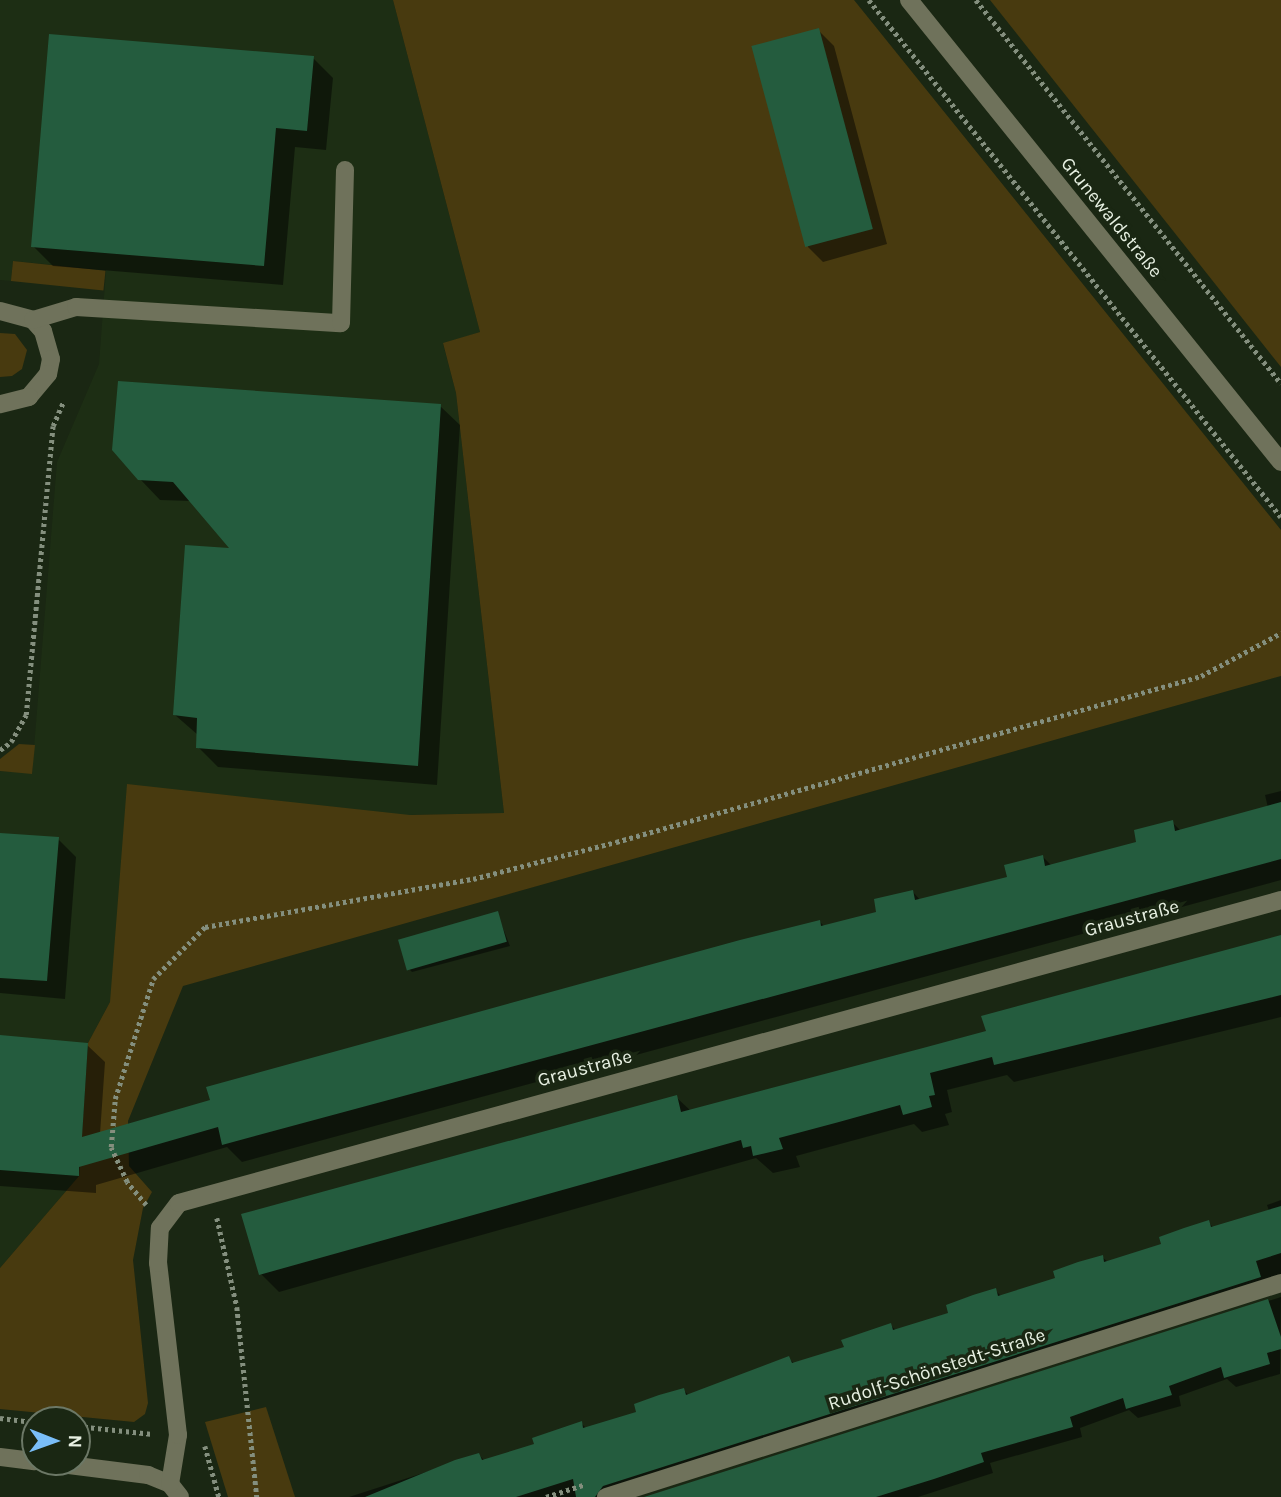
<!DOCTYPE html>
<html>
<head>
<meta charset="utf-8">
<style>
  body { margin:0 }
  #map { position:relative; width:1281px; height:1497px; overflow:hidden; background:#1a2713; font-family:Karla,sans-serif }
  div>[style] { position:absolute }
  .built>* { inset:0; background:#1d2e14 }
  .green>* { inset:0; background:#483a0f; transform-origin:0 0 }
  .shadow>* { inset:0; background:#0007 }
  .building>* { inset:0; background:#245c3e; transform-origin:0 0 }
  .path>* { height:4.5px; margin-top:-2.25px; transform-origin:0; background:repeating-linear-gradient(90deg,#848f7e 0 3.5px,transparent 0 7px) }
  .minor>* { height:18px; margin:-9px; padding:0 9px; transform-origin:9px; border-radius:9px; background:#6f725b }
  span { translate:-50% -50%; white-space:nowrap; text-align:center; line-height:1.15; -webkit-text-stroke:7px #1a2713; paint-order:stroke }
  .street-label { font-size:19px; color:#e8f1e3 }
  .north { position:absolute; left:21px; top:1406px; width:70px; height:70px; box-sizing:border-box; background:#1a2713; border:2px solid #6c7866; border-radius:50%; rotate:91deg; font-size:19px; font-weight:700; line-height:28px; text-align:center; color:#e8f1e3 }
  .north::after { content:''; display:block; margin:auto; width:24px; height:32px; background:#7abef8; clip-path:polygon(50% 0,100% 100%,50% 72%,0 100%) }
</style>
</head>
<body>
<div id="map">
  <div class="built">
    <div style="clip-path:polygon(0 0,393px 0,480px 332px,443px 344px,456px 393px,504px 813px,410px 815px,110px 1002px,88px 1043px,79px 1176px,0 1268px,0 771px,32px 773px,57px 462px,99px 364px,106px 270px,13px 261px,11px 281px,0 280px)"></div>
  </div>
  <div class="green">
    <div style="clip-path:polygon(393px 0,854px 0,1281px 530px,1281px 676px,183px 986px,128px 1121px,129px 1166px,152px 1192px,143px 1208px,133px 1260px,148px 1403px,145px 1414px,134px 1422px,0 1409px,0 1268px,79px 1176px,88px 1043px,110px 1002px,127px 784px,410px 815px,504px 813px,456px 393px,443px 343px,480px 332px)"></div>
    <div style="clip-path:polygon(990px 0,1281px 0,1281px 367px)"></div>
    <div style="left:13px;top:261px;width:93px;height:20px;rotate:6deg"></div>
    <div style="clip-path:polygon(0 333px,15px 334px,27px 350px,22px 369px,12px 376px,0 377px)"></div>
    <div style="clip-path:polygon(19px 744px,35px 745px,32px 774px,0 771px,0 759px)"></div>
    <div style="clip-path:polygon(266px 1407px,295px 1497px,228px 1497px,205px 1422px)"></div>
  </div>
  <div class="shadow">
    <div style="clip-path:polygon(818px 30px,834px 46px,887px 244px,823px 262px,808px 247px)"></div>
    <div style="clip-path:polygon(313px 58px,333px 78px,326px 150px,295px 147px,283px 285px,53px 266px,33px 246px)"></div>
    <div style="clip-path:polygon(440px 406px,460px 425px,437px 785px,218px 767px,198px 747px,198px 735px,175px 715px,233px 550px,191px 501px,160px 500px,140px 479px)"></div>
    <div style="clip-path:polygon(1281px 791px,1281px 880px,242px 1162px,227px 1147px,96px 1185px,96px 1193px,0 1186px,0 1037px,87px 1045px,105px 1062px,100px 1134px,820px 922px,825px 927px,878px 913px,913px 892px,921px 901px,1009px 878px,1043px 857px,1052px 866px,1138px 843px,1172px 822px,1181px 831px,1268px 808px,1265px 795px)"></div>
    <div style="clip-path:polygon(0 834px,58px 839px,76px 857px,65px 999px,0 993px)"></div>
    <div style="clip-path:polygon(497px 913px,510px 946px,412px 972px,407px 967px)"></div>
    <div style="clip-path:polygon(1281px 936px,1281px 1017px,1014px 1082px,1007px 1075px,947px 1090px,952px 1112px,945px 1114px,949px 1125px,922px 1132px,914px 1124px,796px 1156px,800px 1167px,773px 1173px,756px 1158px,279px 1292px,261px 1274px,676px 1097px,691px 1111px,988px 1032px)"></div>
    <div style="clip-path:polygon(1281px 1200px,1281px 1284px,612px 1497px,349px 1497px,479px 1455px,485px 1461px,536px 1446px,581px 1423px,587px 1429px,639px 1413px,683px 1390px,689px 1395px,789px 1359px,795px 1364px,846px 1349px,890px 1325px,897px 1331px,950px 1314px,995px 1290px,1001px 1296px,1057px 1279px,1102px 1257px,1108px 1262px,1163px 1246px,1208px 1222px,1214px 1228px,1269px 1211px,1267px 1205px)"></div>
    <div style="clip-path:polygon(1281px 1297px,1280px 1374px,1236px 1387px,1227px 1379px,1179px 1396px,1181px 1406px,1138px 1418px,1129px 1410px,1080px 1428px,1082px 1437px,990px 1463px,993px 1473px,918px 1497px,649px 1497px)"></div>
  </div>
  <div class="building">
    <div style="left:819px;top:28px;width:208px;height:70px;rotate:75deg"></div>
    <div style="clip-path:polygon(49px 34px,314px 56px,307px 131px,276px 128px,264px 266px,31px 247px)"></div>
    <div style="clip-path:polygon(118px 381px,441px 404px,418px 766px,196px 748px,197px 718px,173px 715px,185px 545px,229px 548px,173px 482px,138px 480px,112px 450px)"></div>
    <div style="clip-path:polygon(1281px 802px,1281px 859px,222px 1145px,218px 1127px,79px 1167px,79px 1176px,0 1170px,0 1035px,88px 1043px,82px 1137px,210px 1100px,206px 1087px,740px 940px,820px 920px,821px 926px,876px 912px,874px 899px,913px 890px,915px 900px,1007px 877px,1004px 865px,1043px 855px,1045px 866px,1136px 842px,1134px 830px,1173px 820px,1175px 831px)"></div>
    <div style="clip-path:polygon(0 833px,59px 837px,47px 981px,0 978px)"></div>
    <div style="left:498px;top:911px;width:32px;height:104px;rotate:74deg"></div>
    <div style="clip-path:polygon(1281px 935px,1281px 995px,994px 1065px,992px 1057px,930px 1073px,935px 1095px,929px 1096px,932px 1107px,903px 1115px,900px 1105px,839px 1122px,779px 1138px,783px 1149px,753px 1156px,751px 1146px,743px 1148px,741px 1140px,259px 1275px,241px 1214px,677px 1095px,681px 1112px,923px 1048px,986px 1031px,981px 1016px)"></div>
    <div style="clip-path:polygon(1281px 1206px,1281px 1253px,1256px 1261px,1261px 1277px,603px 1486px,595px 1497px,576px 1497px,573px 1479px,516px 1497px,365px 1497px,455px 1460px,479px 1453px,482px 1460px,534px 1444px,532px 1438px,582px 1421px,583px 1428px,636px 1412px,634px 1404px,659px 1395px,684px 1388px,686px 1395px,789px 1356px,792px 1363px,844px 1347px,841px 1340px,891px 1323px,893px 1330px,948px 1313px,946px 1305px,973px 1295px,996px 1288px,998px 1296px,1055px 1278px,1053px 1271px,1078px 1262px,1103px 1255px,1104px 1262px,1161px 1244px,1159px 1237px,1184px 1228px,1209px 1220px,1211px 1227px)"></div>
    <div style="clip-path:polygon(1268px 1299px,1281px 1337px,1281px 1349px,1267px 1353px,1270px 1364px,1224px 1378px,1221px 1367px,1169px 1386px,1172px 1395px,1126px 1409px,1123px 1398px,1070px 1417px,1073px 1427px,981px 1453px,984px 1462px,934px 1479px,876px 1497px,644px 1497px)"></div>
  </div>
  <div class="path">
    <div style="left:869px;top:0;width:661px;rotate:51.45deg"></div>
    <div style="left:976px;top:0;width:490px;rotate:51.5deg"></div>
    <div style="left:0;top:750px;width:14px;rotate:-36deg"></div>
    <div style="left:11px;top:742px;width:31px;rotate:-61deg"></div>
    <div style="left:26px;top:715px;width:290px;rotate:-84.7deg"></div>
    <div style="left:53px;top:426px;width:26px;rotate:-67deg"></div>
    <div style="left:146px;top:1205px;width:30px;rotate:-130deg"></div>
    <div style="left:127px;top:1182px;width:38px;rotate:-115deg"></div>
    <div style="left:111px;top:1147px;width:48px;rotate:-85.2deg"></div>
    <div style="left:115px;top:1099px;width:126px;rotate:-72.4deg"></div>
    <div style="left:153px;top:979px;width:74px;rotate:-45deg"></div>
    <div style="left:205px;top:927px;width:272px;rotate:-10.2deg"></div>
    <div style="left:473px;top:879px;width:148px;rotate:-14.5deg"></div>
    <div style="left:616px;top:842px;width:608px;rotate:-15.84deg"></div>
    <div style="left:1201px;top:676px;width:91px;rotate:-28.3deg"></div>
    <div style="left:217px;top:1218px;width:91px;rotate:77.3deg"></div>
    <div style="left:237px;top:1307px;width:191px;rotate:84deg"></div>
    <div style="left:0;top:1418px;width:35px;rotate:7deg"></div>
    <div style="left:77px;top:1426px;width:76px;rotate:6deg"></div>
    <div style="left:205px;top:1446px;width:53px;rotate:74.6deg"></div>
    <div style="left:546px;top:1497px;width:40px;rotate:-18deg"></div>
  </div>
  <div class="minor">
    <div style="left:909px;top:0;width:593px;rotate:51.16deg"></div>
    <div style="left:0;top:311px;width:34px;rotate:15deg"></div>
    <div style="left:33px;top:320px;width:15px;rotate:48deg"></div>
    <div style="left:43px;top:331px;width:29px;rotate:74deg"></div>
    <div style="left:51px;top:359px;width:15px;rotate:101deg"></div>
    <div style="left:48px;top:374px;width:30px;rotate:130deg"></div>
    <div style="left:29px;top:397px;width:30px;rotate:166deg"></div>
    <div style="left:33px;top:320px;width:45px;rotate:-16.8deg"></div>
    <div style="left:76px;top:307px;width:265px;rotate:3.5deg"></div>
    <div style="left:341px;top:323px;width:153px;rotate:-88.5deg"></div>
    <div style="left:0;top:1457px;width:35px;rotate:7deg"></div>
    <div style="left:45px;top:1462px;width:104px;rotate:7.2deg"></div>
    <div style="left:148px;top:1475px;width:24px;rotate:22deg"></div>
    <div style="left:170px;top:1484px;width:16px;rotate:52deg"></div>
    <div style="left:170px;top:1484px;width:50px;rotate:-80.7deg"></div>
    <div style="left:178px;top:1435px;width:173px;rotate:-96.6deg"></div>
    <div style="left:158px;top:1263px;width:35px;rotate:-87deg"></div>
    <div style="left:160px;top:1228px;width:31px;rotate:-53deg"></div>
    <div style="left:179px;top:1203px;width:1143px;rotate:-15.37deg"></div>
    <div style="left:606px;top:1497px;width:708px;rotate:-17.59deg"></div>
  </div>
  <div class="street-label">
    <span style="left:1111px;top:218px;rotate:51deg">Grunewaldstraße</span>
    <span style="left:1132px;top:919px;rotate:-15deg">Graustraße</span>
    <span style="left:585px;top:1069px;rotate:-15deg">Graustraße</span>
    <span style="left:937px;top:1370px;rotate:-18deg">Rudolf-Schönstedt-Straße</span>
  </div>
  <div class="north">N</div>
</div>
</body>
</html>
